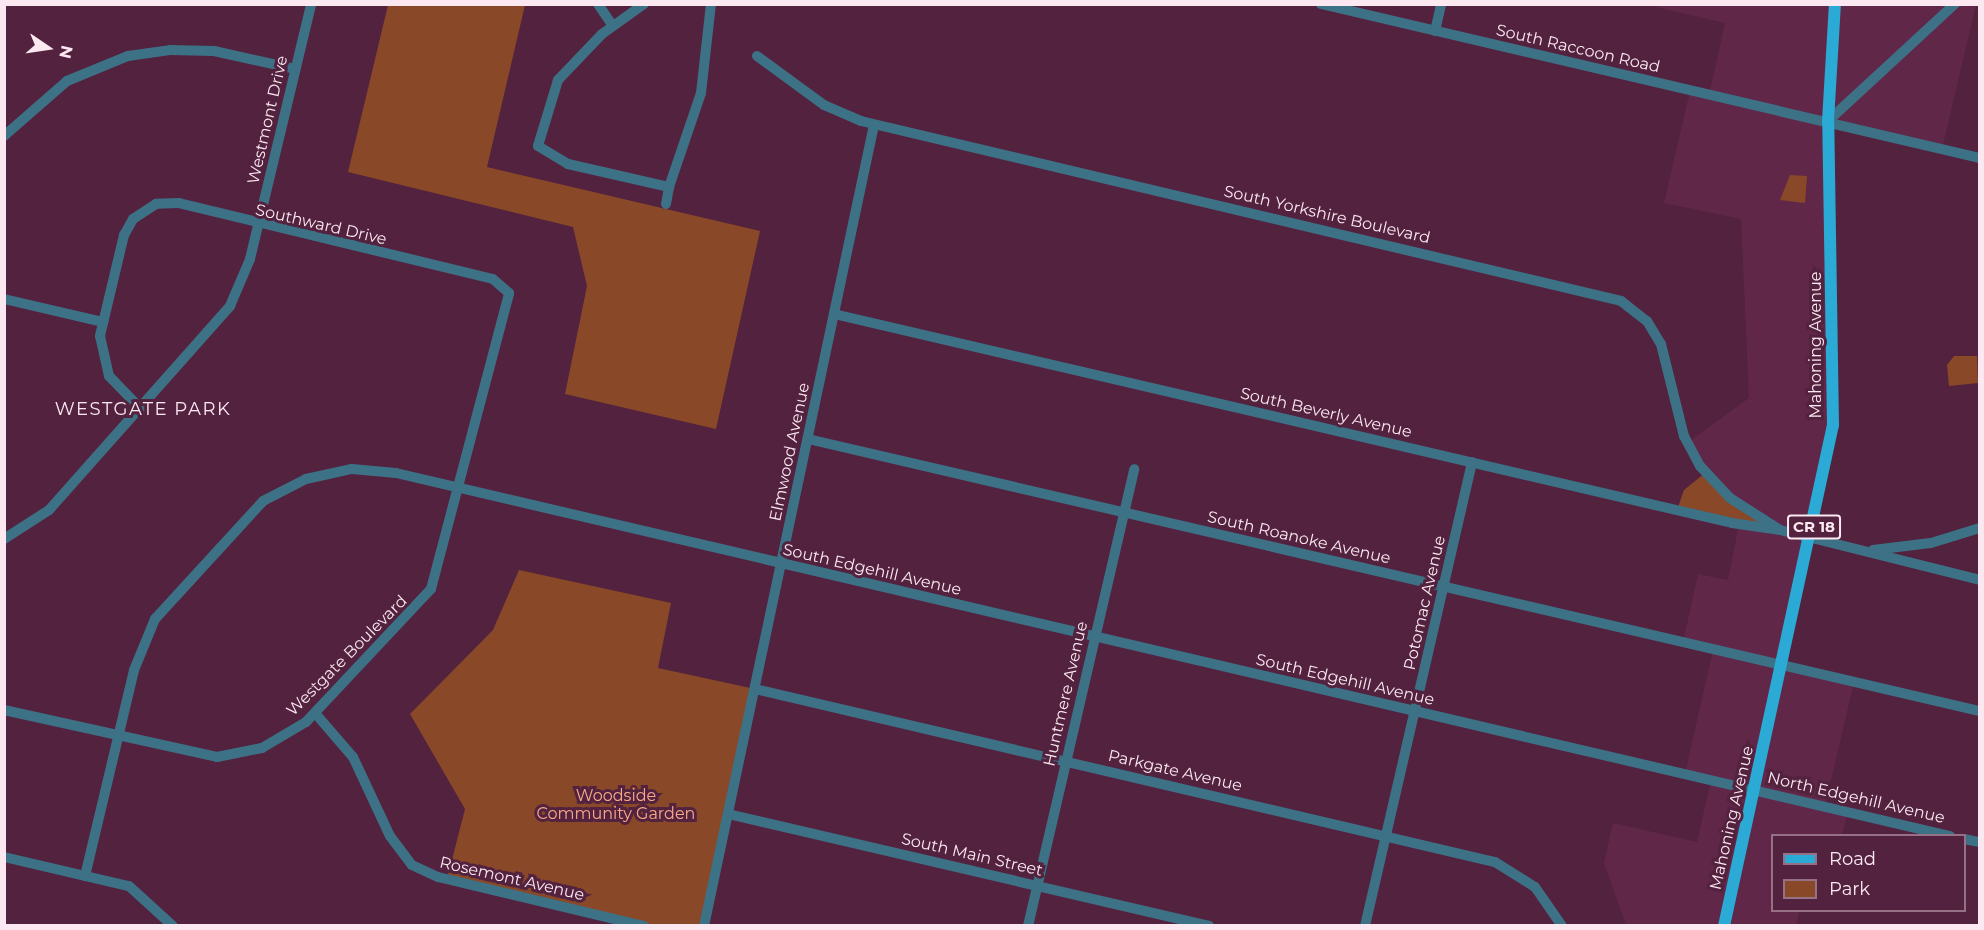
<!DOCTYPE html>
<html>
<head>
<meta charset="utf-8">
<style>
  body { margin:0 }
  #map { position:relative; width:1984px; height:930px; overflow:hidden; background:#53223f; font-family:Montserrat,sans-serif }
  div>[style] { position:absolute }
  .built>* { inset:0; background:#602749 }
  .green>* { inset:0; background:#894828 }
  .minor>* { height:10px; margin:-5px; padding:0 5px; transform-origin:5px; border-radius:5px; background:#3d7186 }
  .major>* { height:12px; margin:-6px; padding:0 6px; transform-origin:6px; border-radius:6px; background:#2aaad5 }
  span { translate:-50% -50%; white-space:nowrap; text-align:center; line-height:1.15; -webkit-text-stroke:6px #53223f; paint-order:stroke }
  .shield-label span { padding:2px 4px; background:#53223f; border:2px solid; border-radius:4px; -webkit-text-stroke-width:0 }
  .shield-label { font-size:15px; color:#fbe8f1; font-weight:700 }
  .street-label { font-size:16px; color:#fbe8f1 }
  .park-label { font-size:16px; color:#f8aa86 }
  .neighbourhood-label { font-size:18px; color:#fbe8f1; letter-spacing:1.5px }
  .frame { position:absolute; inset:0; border:6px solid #fbe8f1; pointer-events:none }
  .legend { position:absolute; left:1771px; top:834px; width:195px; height:78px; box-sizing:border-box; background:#53223f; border:2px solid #967186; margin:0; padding:8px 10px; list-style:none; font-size:18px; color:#fbe8f1 }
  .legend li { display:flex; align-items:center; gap:12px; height:30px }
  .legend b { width:30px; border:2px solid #967186 }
  .north { position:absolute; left:18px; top:18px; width:60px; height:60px; -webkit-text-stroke:4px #53223f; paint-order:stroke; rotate:103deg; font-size:16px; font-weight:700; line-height:24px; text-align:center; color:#fbe8f1 }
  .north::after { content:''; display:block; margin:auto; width:21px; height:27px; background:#fbe8f1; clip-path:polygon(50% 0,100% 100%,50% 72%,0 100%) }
</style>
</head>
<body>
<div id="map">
  <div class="built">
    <div style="clip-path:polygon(1647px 5px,1976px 5px,1942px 149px,1829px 122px,1836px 391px,1783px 665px,1854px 682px,1825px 806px,1848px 812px,1842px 835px,1772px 836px,1772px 910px,1799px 911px,1796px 925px,1626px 925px,1604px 863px,1613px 823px,1697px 842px,1711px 780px,1685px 774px,1713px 650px,1683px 642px,1698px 574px,1728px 580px,1739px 524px,1730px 498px,1687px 443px,1749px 398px,1741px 219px,1664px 203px,1690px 91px,1709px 95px,1725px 23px)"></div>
  </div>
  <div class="green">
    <div style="clip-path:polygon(388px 5px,525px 5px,487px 167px,760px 231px,716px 429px,565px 394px,587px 286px,573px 227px,348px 172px)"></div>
    <div style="clip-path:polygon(1790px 175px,1807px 176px,1805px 203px,1780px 200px)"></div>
    <div style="clip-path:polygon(1954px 356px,1977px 356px,1978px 383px,1949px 386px,1947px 365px)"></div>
    <div style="clip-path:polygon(1705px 473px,1710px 479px,1780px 530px,1677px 510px,1684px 490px)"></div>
    <div style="clip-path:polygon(519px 570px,671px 603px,658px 668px,755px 689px,704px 925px,644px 925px,447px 879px,465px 809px,410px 714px,493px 630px)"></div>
  </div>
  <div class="minor">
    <div style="left:598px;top:4px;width:25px;rotate:56deg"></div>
    <div style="left:644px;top:4px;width:52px;rotate:144.5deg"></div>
    <div style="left:602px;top:34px;width:64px;rotate:133.7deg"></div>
    <div style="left:558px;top:80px;width:69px;rotate:106.9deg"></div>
    <div style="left:538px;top:146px;width:35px;rotate:31deg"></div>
    <div style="left:568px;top:164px;width:104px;rotate:12.8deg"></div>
    <div style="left:669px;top:187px;width:99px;rotate:-71.2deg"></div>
    <div style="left:701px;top:93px;width:90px;rotate:-83.6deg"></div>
    <div style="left:1321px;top:4px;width:677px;rotate:13.15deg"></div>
    <div style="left:1435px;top:31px;width:28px;rotate:-77deg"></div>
    <div style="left:757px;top:56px;width:83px;rotate:36.2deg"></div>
    <div style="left:824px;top:105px;width:40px;rotate:23.4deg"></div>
    <div style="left:861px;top:121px;width:781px;rotate:13.32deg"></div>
    <div style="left:1621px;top:301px;width:33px;rotate:38deg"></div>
    <div style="left:1647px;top:321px;width:27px;rotate:59deg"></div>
    <div style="left:1661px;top:344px;width:95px;rotate:76deg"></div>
    <div style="left:1684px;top:436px;width:34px;rotate:62deg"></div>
    <div style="left:1700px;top:466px;width:44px;rotate:46.8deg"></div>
    <div style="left:1730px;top:498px;width:59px;rotate:32.6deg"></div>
    <div style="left:1828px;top:121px;width:173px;rotate:-42.7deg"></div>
    <div style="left:4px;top:136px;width:84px;rotate:-41.1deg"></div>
    <div style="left:67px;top:81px;width:66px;rotate:-22.3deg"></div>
    <div style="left:128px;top:56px;width:42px;rotate:-8.1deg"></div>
    <div style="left:170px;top:50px;width:44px;rotate:1.3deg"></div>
    <div style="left:214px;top:51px;width:83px;rotate:12.5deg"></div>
    <div style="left:666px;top:204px;width:17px;rotate:-80deg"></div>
    <div style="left:4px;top:299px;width:102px;rotate:13.1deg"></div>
    <div style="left:834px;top:314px;width:922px;rotate:13.1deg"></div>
    <div style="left:1732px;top:523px;width:49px;rotate:8.3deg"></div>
    <div style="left:1780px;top:530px;width:206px;rotate:14deg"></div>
    <div style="left:808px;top:439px;width:1203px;rotate:13.07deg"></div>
    <div style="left:4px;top:539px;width:54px;rotate:-32.8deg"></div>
    <div style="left:49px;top:510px;width:273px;rotate:-48.4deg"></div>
    <div style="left:230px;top:306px;width:51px;rotate:-66.9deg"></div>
    <div style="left:250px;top:259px;width:262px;rotate:-76.5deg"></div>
    <div style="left:1873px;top:550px;width:58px;rotate:-6.9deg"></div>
    <div style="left:1931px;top:543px;width:51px;rotate:-17deg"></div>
    <div style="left:755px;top:689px;width:760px;rotate:13.16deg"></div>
    <div style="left:1495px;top:862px;width:47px;rotate:32deg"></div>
    <div style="left:1535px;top:887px;width:47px;rotate:55.3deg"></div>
    <div style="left:4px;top:710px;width:218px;rotate:12.4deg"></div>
    <div style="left:217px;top:757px;width:46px;rotate:-11.3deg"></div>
    <div style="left:262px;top:748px;width:51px;rotate:-30.6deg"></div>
    <div style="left:306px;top:722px;width:183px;rotate:-46.8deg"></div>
    <div style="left:431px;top:589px;width:306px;rotate:-75.2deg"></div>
    <div style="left:509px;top:293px;width:21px;rotate:-139deg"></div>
    <div style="left:493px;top:279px;width:323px;rotate:-166.4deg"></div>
    <div style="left:179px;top:203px;width:23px;rotate:178deg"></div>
    <div style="left:156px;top:204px;width:27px;rotate:147deg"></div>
    <div style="left:133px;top:219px;width:18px;rotate:119deg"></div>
    <div style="left:124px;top:235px;width:104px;rotate:103.4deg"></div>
    <div style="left:100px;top:336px;width:41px;rotate:77.3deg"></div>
    <div style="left:109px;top:376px;width:46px;rotate:45.9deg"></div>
    <div style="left:315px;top:713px;width:58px;rotate:49.2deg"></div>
    <div style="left:353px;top:757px;width:87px;rotate:64.9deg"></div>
    <div style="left:390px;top:836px;width:36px;rotate:53deg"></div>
    <div style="left:412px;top:865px;width:29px;rotate:25deg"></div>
    <div style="left:438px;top:877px;width:212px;rotate:13.4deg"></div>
    <div style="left:728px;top:814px;width:494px;rotate:13.1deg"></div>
    <div style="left:1964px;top:839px;width:16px;rotate:11deg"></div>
    <div style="left:4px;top:857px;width:128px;rotate:13.1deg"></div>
    <div style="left:129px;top:886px;width:59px;rotate:42.3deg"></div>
    <div style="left:85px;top:876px;width:212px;rotate:-76.6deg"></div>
    <div style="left:134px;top:670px;width:55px;rotate:-67.6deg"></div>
    <div style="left:155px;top:619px;width:160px;rotate:-47.5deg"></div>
    <div style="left:263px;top:501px;width:48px;rotate:-27.1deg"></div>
    <div style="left:306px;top:479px;width:47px;rotate:-12.3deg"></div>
    <div style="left:352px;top:469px;width:44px;rotate:5.2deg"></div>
    <div style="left:396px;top:473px;width:1596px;rotate:13.15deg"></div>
    <div style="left:704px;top:926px;width:819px;rotate:-78.02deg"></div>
    <div style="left:1028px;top:926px;width:469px;rotate:-76.9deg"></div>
    <div style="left:1365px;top:926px;width:476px;rotate:-77deg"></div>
  </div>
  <div class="major">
    <div style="left:1724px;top:926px;width:513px;rotate:-77.73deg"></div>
    <div style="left:1833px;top:425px;width:304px;rotate:-90.9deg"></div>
    <div style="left:1828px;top:121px;width:117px;rotate:-86.6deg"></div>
  </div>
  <div class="shield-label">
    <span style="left:1814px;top:527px">CR 18</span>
  </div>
  <div class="street-label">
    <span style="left:1578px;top:49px;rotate:13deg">South Raccoon Road</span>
    <span style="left:268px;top:120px;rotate:-77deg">Westmont Drive</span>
    <span style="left:1327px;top:215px;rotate:13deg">South Yorkshire Boulevard</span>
    <span style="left:321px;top:225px;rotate:13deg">Southward Drive</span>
    <span style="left:1816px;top:345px;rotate:-90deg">Mahoning Avenue</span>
    <span style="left:1326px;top:413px;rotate:13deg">South Beverly Avenue</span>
    <span style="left:790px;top:452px;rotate:-78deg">Elmwood Avenue</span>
    <span style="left:1299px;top:538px;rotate:13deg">South Roanoke Avenue</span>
    <span style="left:872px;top:570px;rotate:13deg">South Edgehill Avenue</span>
    <span style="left:1425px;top:603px;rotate:-77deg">Potomac Avenue</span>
    <span style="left:347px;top:656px;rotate:-45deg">Westgate Boulevard</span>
    <span style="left:1345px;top:680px;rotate:13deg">South Edgehill Avenue</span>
    <span style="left:1066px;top:694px;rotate:-77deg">Huntmere Avenue</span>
    <span style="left:1175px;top:771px;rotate:13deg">Parkgate Avenue</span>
    <span style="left:1856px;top:798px;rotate:13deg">North Edgehill Avenue</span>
    <span style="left:1732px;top:818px;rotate:-77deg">Mahoning Avenue</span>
    <span style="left:972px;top:855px;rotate:13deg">South Main Street</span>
    <span style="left:512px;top:879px;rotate:13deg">Rosemont Avenue</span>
  </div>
  <div class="park-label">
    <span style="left:616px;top:805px">Woodside<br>Community Garden</span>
  </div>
  <div class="neighbourhood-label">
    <span style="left:143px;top:409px">WESTGATE PARK</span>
  </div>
  <div class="frame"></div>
  <ul class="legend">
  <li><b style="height:8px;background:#2aaad5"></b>Road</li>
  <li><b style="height:16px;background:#894828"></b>Park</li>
  </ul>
  <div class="north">N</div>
</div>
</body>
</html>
